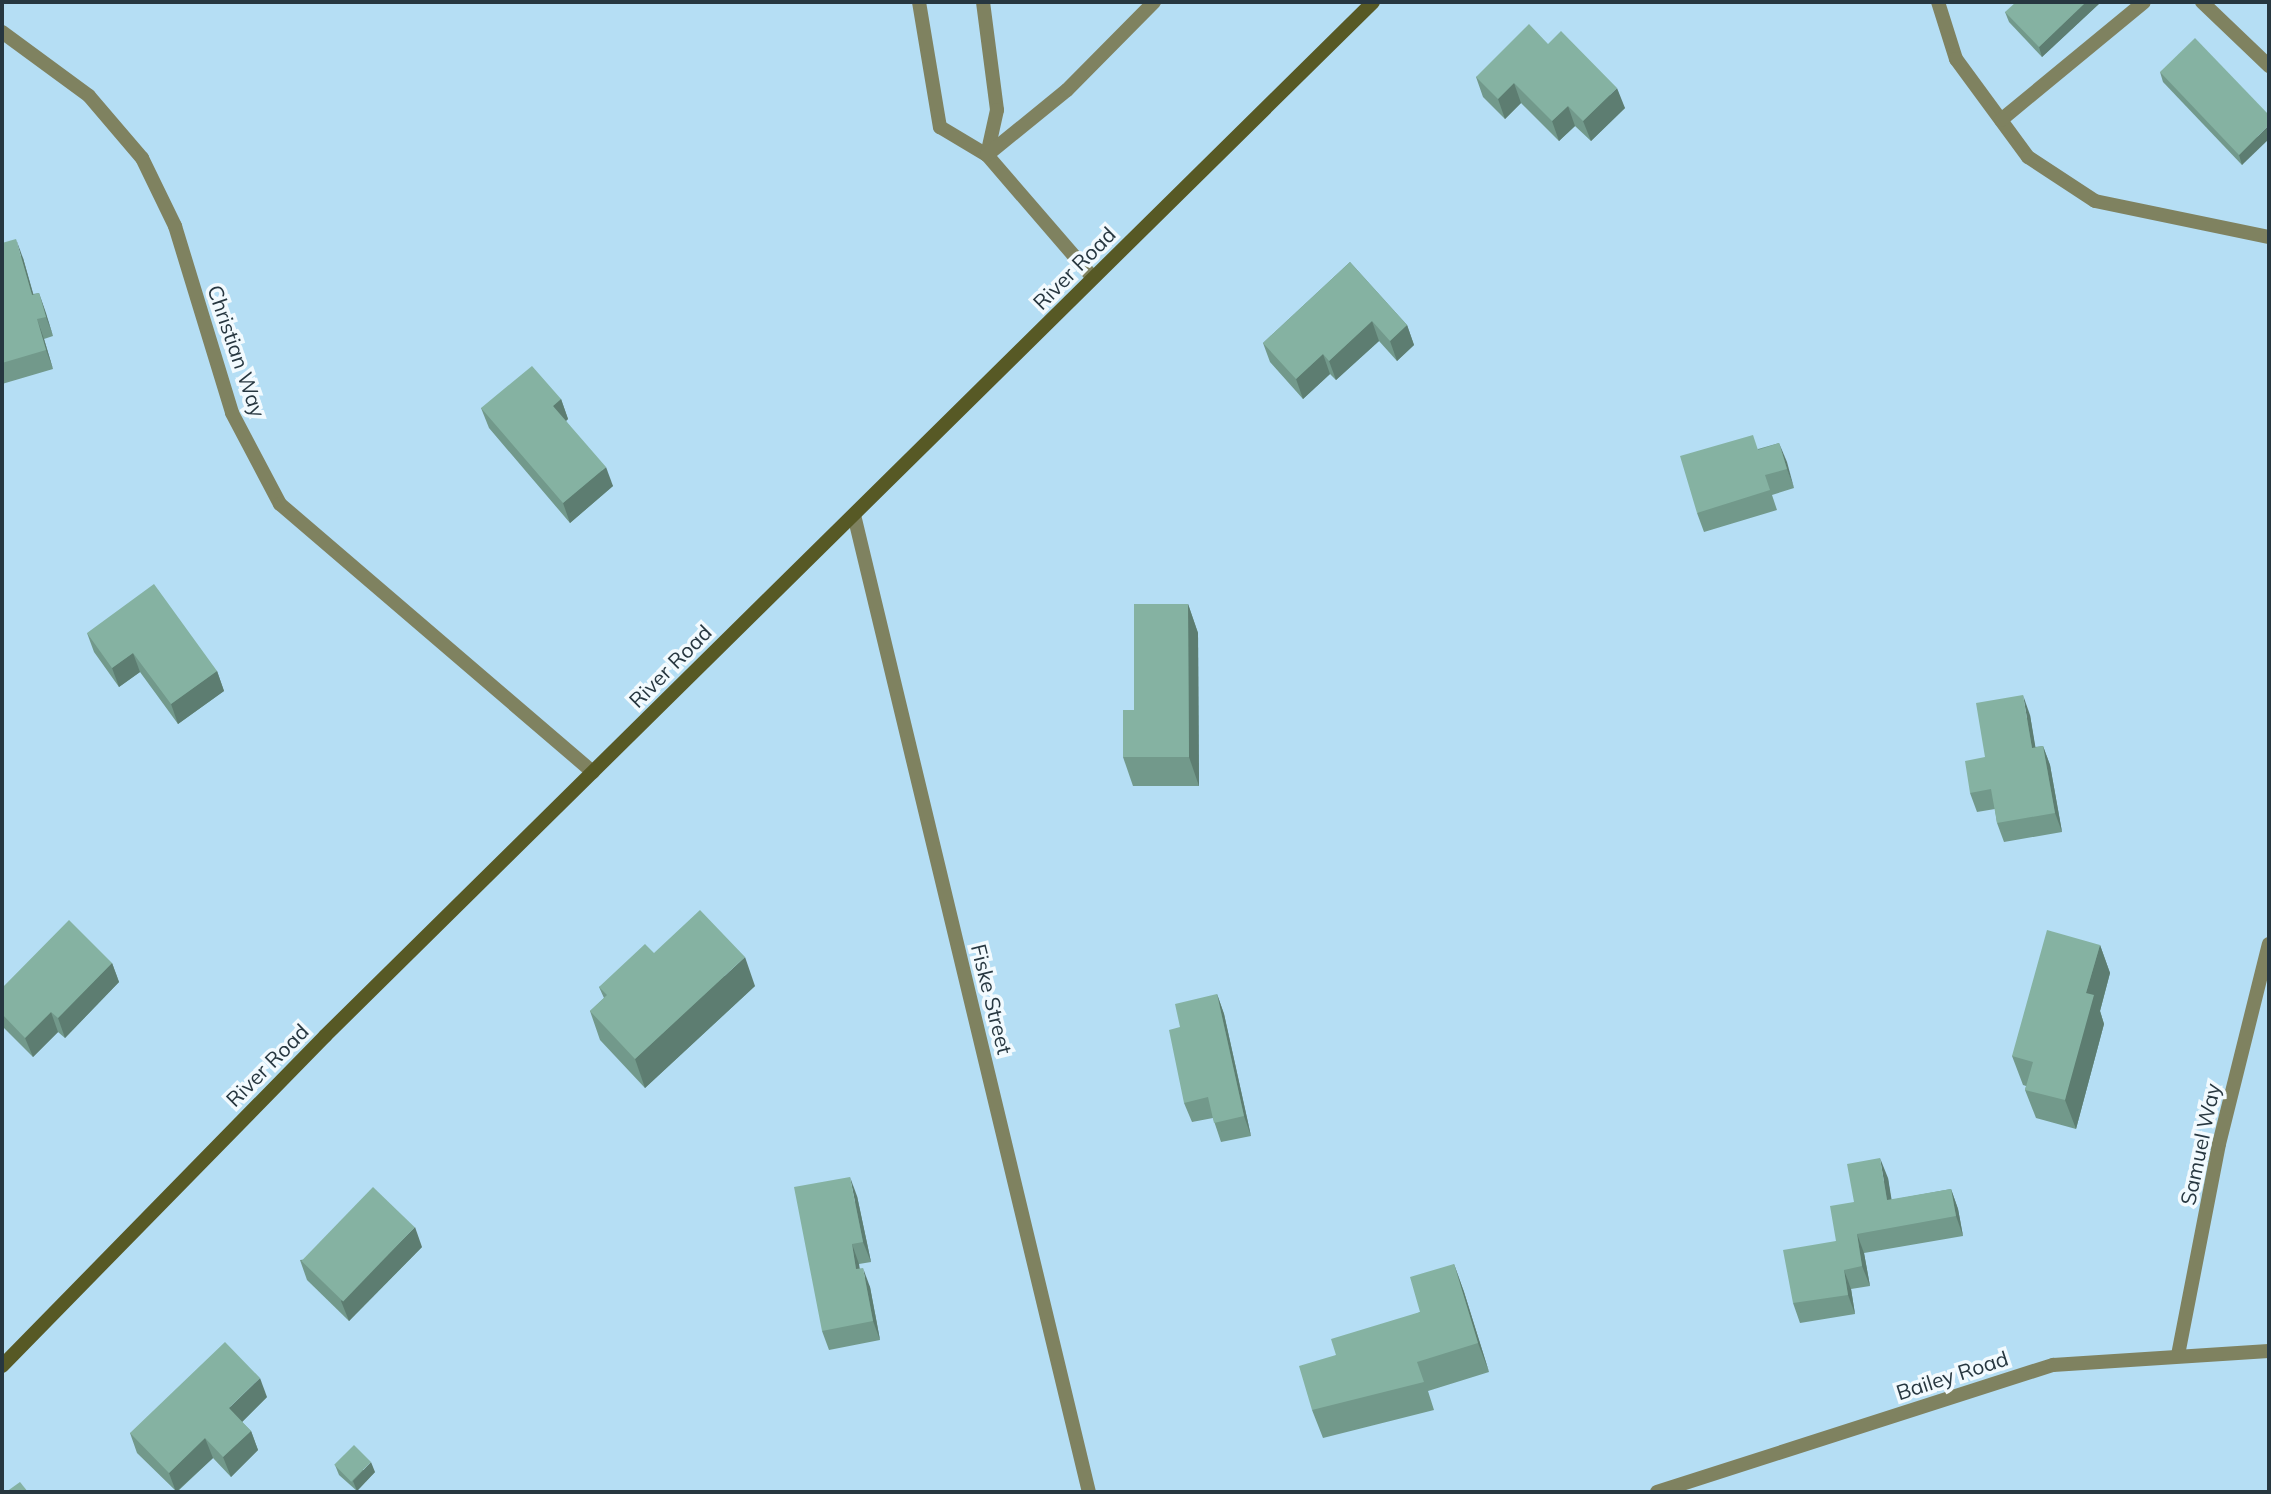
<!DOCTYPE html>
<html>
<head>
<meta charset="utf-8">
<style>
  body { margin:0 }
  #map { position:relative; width:2271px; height:1494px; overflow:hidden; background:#b5def4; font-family:Mulish,sans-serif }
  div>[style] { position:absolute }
  .lane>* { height:14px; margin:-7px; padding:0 7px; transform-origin:7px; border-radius:7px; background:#7f8260 }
  .street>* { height:14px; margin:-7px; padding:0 7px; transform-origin:7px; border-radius:7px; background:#7f8260 }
  .secondary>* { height:14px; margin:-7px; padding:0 7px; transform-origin:7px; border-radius:7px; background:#575925 }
  .wall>* { inset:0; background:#72998b }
  .shaded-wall>* { inset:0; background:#5d7d71 }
  .building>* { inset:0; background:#85b2a2; transform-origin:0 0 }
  span { translate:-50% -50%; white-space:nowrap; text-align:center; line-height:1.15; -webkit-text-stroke:7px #f2fafe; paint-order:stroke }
  .street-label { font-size:21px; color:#273740 }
  .frame { position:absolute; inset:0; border:4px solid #273740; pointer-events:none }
</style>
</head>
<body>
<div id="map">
  <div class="lane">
    <div style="left:919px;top:2px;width:127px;rotate:80.5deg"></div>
    <div style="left:940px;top:127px;width:55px;rotate:30.8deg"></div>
    <div style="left:987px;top:155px;width:162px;rotate:49.2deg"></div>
    <div style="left:983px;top:2px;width:109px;rotate:82.6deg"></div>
    <div style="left:997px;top:110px;width:46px;rotate:102.5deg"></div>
    <div style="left:1938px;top:2px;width:60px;rotate:72.5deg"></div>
    <div style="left:1956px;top:59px;width:122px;rotate:53.7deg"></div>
    <div style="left:2028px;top:157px;width:80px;rotate:33.3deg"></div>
    <div style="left:2095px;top:201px;width:178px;rotate:11.7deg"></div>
    <div style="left:2202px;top:2px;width:93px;rotate:43.7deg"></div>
    <div style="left:2001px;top:120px;width:185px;rotate:-39.5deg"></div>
    <div style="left:987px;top:155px;width:103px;rotate:-39.1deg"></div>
    <div style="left:1067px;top:90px;width:124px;rotate:-45.3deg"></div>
  </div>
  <div class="street">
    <div style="left:2px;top:32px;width:108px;rotate:36.3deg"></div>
    <div style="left:89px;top:96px;width:82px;rotate:49.5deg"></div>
    <div style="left:142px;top:158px;width:76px;rotate:64.1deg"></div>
    <div style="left:175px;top:226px;width:195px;rotate:73deg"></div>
    <div style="left:232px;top:413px;width:103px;rotate:62.2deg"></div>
    <div style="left:280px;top:504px;width:412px;rotate:40.6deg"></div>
    <div style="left:854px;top:515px;width:1005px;rotate:76.48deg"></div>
    <div style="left:2178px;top:1355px;width:215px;rotate:-79deg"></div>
    <div style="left:2219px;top:1144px;width:206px;rotate:-76deg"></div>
    <div style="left:1657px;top:1492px;width:416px;rotate:-17.8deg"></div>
    <div style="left:2053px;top:1365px;width:216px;rotate:-3.7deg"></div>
  </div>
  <div class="secondary">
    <div style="left:2px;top:1366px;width:462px;rotate:-45.6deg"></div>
    <div style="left:325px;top:1036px;width:1472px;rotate:-44.61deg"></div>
  </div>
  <div class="wall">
    <div style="clip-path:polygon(2101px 2px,2042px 57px,2009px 22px,2005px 12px)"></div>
    <div style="clip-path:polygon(1548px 44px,1625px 108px,1591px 141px,1575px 126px,1559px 141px,1521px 103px,1505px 119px,1483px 97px,1476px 77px)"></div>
    <div style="clip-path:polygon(2160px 72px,2269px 115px,2242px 165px,2163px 82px)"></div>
    <div style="clip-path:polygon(2px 243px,23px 258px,33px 294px,39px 293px,53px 336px,44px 339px,53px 369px,2px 384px)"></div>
    <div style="clip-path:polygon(1350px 262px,1407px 325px,1414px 345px,1397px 361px,1379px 341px,1336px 380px,1330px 374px,1303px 399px,1270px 362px,1263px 343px)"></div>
    <div style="clip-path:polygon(561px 399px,568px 419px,566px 421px,613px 486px,570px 523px,489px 428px,481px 408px)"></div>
    <div style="clip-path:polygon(1779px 443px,1794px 488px,1772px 495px,1777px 510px,1704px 532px,1697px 513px,1758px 449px)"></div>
    <div style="clip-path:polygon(1188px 604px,1198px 633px,1199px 786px,1133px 786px,1123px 757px,1134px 710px)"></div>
    <div style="clip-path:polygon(87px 633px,217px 671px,224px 691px,178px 724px,140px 672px,119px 687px,94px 652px)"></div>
    <div style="clip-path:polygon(2030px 715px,2035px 747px,2043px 746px,2050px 765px,2062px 832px,2004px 842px,1997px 823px,1995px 809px,1977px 812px,1970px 793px,1985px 757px)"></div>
    <div style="clip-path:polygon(2100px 945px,2110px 973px,2100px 1011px,2104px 1024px,2076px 1129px,2036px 1118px,2025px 1090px,2026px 1086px,2023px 1085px,2012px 1056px)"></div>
    <div style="clip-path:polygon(654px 953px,755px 986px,645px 1088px,600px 1040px,590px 1011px,604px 998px,599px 987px)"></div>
    <div style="clip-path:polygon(112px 963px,119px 982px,65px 1038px,58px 1032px,33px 1057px,2px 1026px,2px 988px)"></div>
    <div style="clip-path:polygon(1217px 994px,1224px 1014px,1251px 1136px,1221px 1142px,1213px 1118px,1192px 1122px,1184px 1103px)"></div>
    <div style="clip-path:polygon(1888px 1178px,1891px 1200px,1951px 1189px,1958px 1209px,1963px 1236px,1864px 1253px,1870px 1286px,1851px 1289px,1855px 1314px,1800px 1323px,1793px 1303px,1836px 1241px,1854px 1202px)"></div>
    <div style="clip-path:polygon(857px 1196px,871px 1262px,859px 1264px,859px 1268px,870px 1287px,880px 1340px,829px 1350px,822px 1331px)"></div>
    <div style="clip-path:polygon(422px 1247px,349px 1321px,307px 1280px,300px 1260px)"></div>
    <div style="clip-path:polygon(1454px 1264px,1464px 1292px,1489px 1372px,1428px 1391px,1434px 1410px,1323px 1438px,1312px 1410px,1336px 1355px,1420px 1312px)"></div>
    <div style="clip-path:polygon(267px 1397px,242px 1422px,251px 1431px,258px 1450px,231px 1477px,213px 1458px,177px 1492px,137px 1453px,130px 1433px)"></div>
    <div style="clip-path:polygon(335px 1465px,375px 1472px,357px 1491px,339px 1475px)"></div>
  </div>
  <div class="shaded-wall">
    <div style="clip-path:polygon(2086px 2px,2101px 2px,2042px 57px,2039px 47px)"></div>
    <div style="clip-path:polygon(1514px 83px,1521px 103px,1505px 119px,1498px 99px)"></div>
    <div style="clip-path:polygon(1617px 88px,1625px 108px,1591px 141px,1583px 121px)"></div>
    <div style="clip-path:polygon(1568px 106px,1575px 126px,1559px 141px,1552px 121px)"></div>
    <div style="clip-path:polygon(2269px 125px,2269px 139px,2242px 165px,2239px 155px)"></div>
    <div style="clip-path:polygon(16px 239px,23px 258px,39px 314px,32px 295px)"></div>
    <div style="clip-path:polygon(39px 293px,46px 313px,53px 336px,46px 317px)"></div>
    <div style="clip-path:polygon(37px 319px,44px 339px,53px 369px,46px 350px)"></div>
    <div style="clip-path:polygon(1372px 321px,1379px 341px,1336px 380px,1329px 361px)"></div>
    <div style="clip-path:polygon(1407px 325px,1414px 345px,1397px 361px,1390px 341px)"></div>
    <div style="clip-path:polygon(1323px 354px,1330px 374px,1303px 399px,1296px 379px)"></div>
    <div style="clip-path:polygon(561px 399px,568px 419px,560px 426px,553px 406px)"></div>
    <div style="clip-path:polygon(1779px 443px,1787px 462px,1794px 488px,1787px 469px)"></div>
    <div style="clip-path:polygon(606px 467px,613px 486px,570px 523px,563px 503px)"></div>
    <div style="clip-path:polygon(1188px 604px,1198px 633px,1199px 786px,1189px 757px)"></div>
    <div style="clip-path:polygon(133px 653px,140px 672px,119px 687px,112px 668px)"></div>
    <div style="clip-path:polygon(217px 671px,224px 691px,178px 724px,171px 704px)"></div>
    <div style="clip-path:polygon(2023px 695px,2030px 715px,2039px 768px,2032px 748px)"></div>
    <div style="clip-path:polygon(2043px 746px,2050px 765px,2062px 832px,2055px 813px)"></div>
    <div style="clip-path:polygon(2100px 945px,2110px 973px,2100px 1011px,2104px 1024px,2076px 1129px,2065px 1100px,2086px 993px)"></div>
    <div style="clip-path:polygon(745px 957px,755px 986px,645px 1088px,635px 1059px)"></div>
    <div style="clip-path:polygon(112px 963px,119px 982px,65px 1038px,58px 1018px)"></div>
    <div style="clip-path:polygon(1217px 994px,1224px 1014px,1251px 1136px,1244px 1116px)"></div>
    <div style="clip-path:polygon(51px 1012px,58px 1032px,33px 1057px,25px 1038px)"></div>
    <div style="clip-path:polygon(1880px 1158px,1888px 1178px,1895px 1220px,1887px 1200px)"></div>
    <div style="clip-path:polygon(850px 1177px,857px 1196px,871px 1262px,863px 1242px)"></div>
    <div style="clip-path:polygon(1951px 1189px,1958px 1209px,1963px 1236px,1956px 1216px)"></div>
    <div style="clip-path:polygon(415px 1227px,422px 1247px,349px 1321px,341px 1301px)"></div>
    <div style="clip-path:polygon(1857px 1234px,1864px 1253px,1870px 1286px,1862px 1266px)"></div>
    <div style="clip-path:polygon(852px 1244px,859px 1264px,863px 1288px,856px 1269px)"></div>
    <div style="clip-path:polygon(1454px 1264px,1464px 1292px,1489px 1372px,1478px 1343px)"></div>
    <div style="clip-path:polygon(863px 1268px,870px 1287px,880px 1340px,873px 1321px)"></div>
    <div style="clip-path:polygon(1844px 1270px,1851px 1289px,1855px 1314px,1848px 1295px)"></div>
    <div style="clip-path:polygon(260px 1378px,267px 1397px,236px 1428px,229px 1408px)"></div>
    <div style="clip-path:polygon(251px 1431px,258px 1450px,231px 1477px,223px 1457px)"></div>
    <div style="clip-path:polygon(205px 1438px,213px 1458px,176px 1492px,169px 1473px)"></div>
    <div style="clip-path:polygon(371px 1462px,375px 1472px,357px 1491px,353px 1481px)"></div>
  </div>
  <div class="building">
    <div style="clip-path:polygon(2016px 2px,2086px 2px,2039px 47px,2005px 12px)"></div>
    <div style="clip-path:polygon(1529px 24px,1548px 44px,1561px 31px,1617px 88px,1583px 121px,1568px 106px,1552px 121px,1514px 83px,1498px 99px,1476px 77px)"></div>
    <div style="clip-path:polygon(2195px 38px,2269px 115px,2269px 125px,2239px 155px,2160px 72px)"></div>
    <div style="clip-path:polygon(16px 239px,32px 295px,39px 293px,46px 317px,37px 319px,46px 350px,2px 363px,2px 243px)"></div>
    <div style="clip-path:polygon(1350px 262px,1407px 325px,1390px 341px,1372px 321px,1329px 361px,1323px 354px,1296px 379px,1263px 343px)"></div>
    <div style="clip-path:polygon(532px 366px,561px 399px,553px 406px,606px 467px,563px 503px,481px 408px)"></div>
    <div style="clip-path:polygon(1753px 435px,1758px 450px,1779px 443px,1787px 469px,1765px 475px,1770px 490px,1697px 513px,1680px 456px)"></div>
    <div style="clip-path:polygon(154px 584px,217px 671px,171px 704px,133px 653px,112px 668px,87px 633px)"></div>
    <div style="clip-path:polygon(1134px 604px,1188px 604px,1189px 757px,1123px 757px,1123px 710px,1134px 710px)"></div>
    <div style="clip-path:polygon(2023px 695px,2032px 748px,2043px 746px,2055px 813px,1997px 823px,1991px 789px,1970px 793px,1965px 761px,1985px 757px,1976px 703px)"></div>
    <div style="clip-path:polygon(700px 910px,745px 957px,635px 1059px,590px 1011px,607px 995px,599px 987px,645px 944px,654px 953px)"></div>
    <div style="clip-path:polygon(69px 920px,112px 963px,58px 1018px,51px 1012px,25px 1038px,2px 1014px,2px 988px)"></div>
    <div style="clip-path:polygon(2047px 930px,2100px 945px,2086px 993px,2094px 995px,2065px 1100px,2025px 1090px,2033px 1062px,2012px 1056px)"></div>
    <div style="clip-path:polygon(1217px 994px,1244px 1116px,1214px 1123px,1208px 1097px,1184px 1103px,1169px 1030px,1180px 1027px,1175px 1004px)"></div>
    <div style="clip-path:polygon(1880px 1158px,1887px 1200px,1951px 1189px,1956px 1216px,1857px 1234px,1862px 1266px,1844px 1270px,1848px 1295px,1793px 1303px,1783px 1250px,1836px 1241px,1830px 1206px,1854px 1202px,1847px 1164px)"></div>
    <div style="clip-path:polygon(850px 1177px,863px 1242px,852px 1244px,856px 1269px,863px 1268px,873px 1321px,822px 1331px,794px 1187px)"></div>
    <div style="left:373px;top:1187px;width:58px;height:103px;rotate:44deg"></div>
    <div style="clip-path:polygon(1454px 1264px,1478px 1343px,1417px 1362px,1424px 1382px,1312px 1410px,1299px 1366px,1336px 1355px,1331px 1339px,1420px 1312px,1410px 1277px)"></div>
    <div style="clip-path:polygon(225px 1342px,260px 1378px,229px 1408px,251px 1431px,223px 1457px,205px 1438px,169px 1473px,130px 1433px)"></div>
    <div style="left:354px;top:1445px;width:24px;height:28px;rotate:45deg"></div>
    <div style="clip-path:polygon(20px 1482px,28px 1492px,6px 1492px)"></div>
  </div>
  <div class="street-label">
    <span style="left:1074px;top:268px;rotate:-45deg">River Road</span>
    <span style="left:237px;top:351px;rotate:71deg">Christian Way</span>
    <span style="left:670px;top:666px;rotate:-45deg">River Road</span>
    <span style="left:992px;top:999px;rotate:76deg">Fiske Street</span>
    <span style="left:267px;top:1065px;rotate:-45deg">River Road</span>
    <span style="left:2200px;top:1144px;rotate:-78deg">Samuel Way</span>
    <span style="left:1952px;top:1375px;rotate:-18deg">Bailey Road</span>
  </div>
  <div class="frame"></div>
</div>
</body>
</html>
